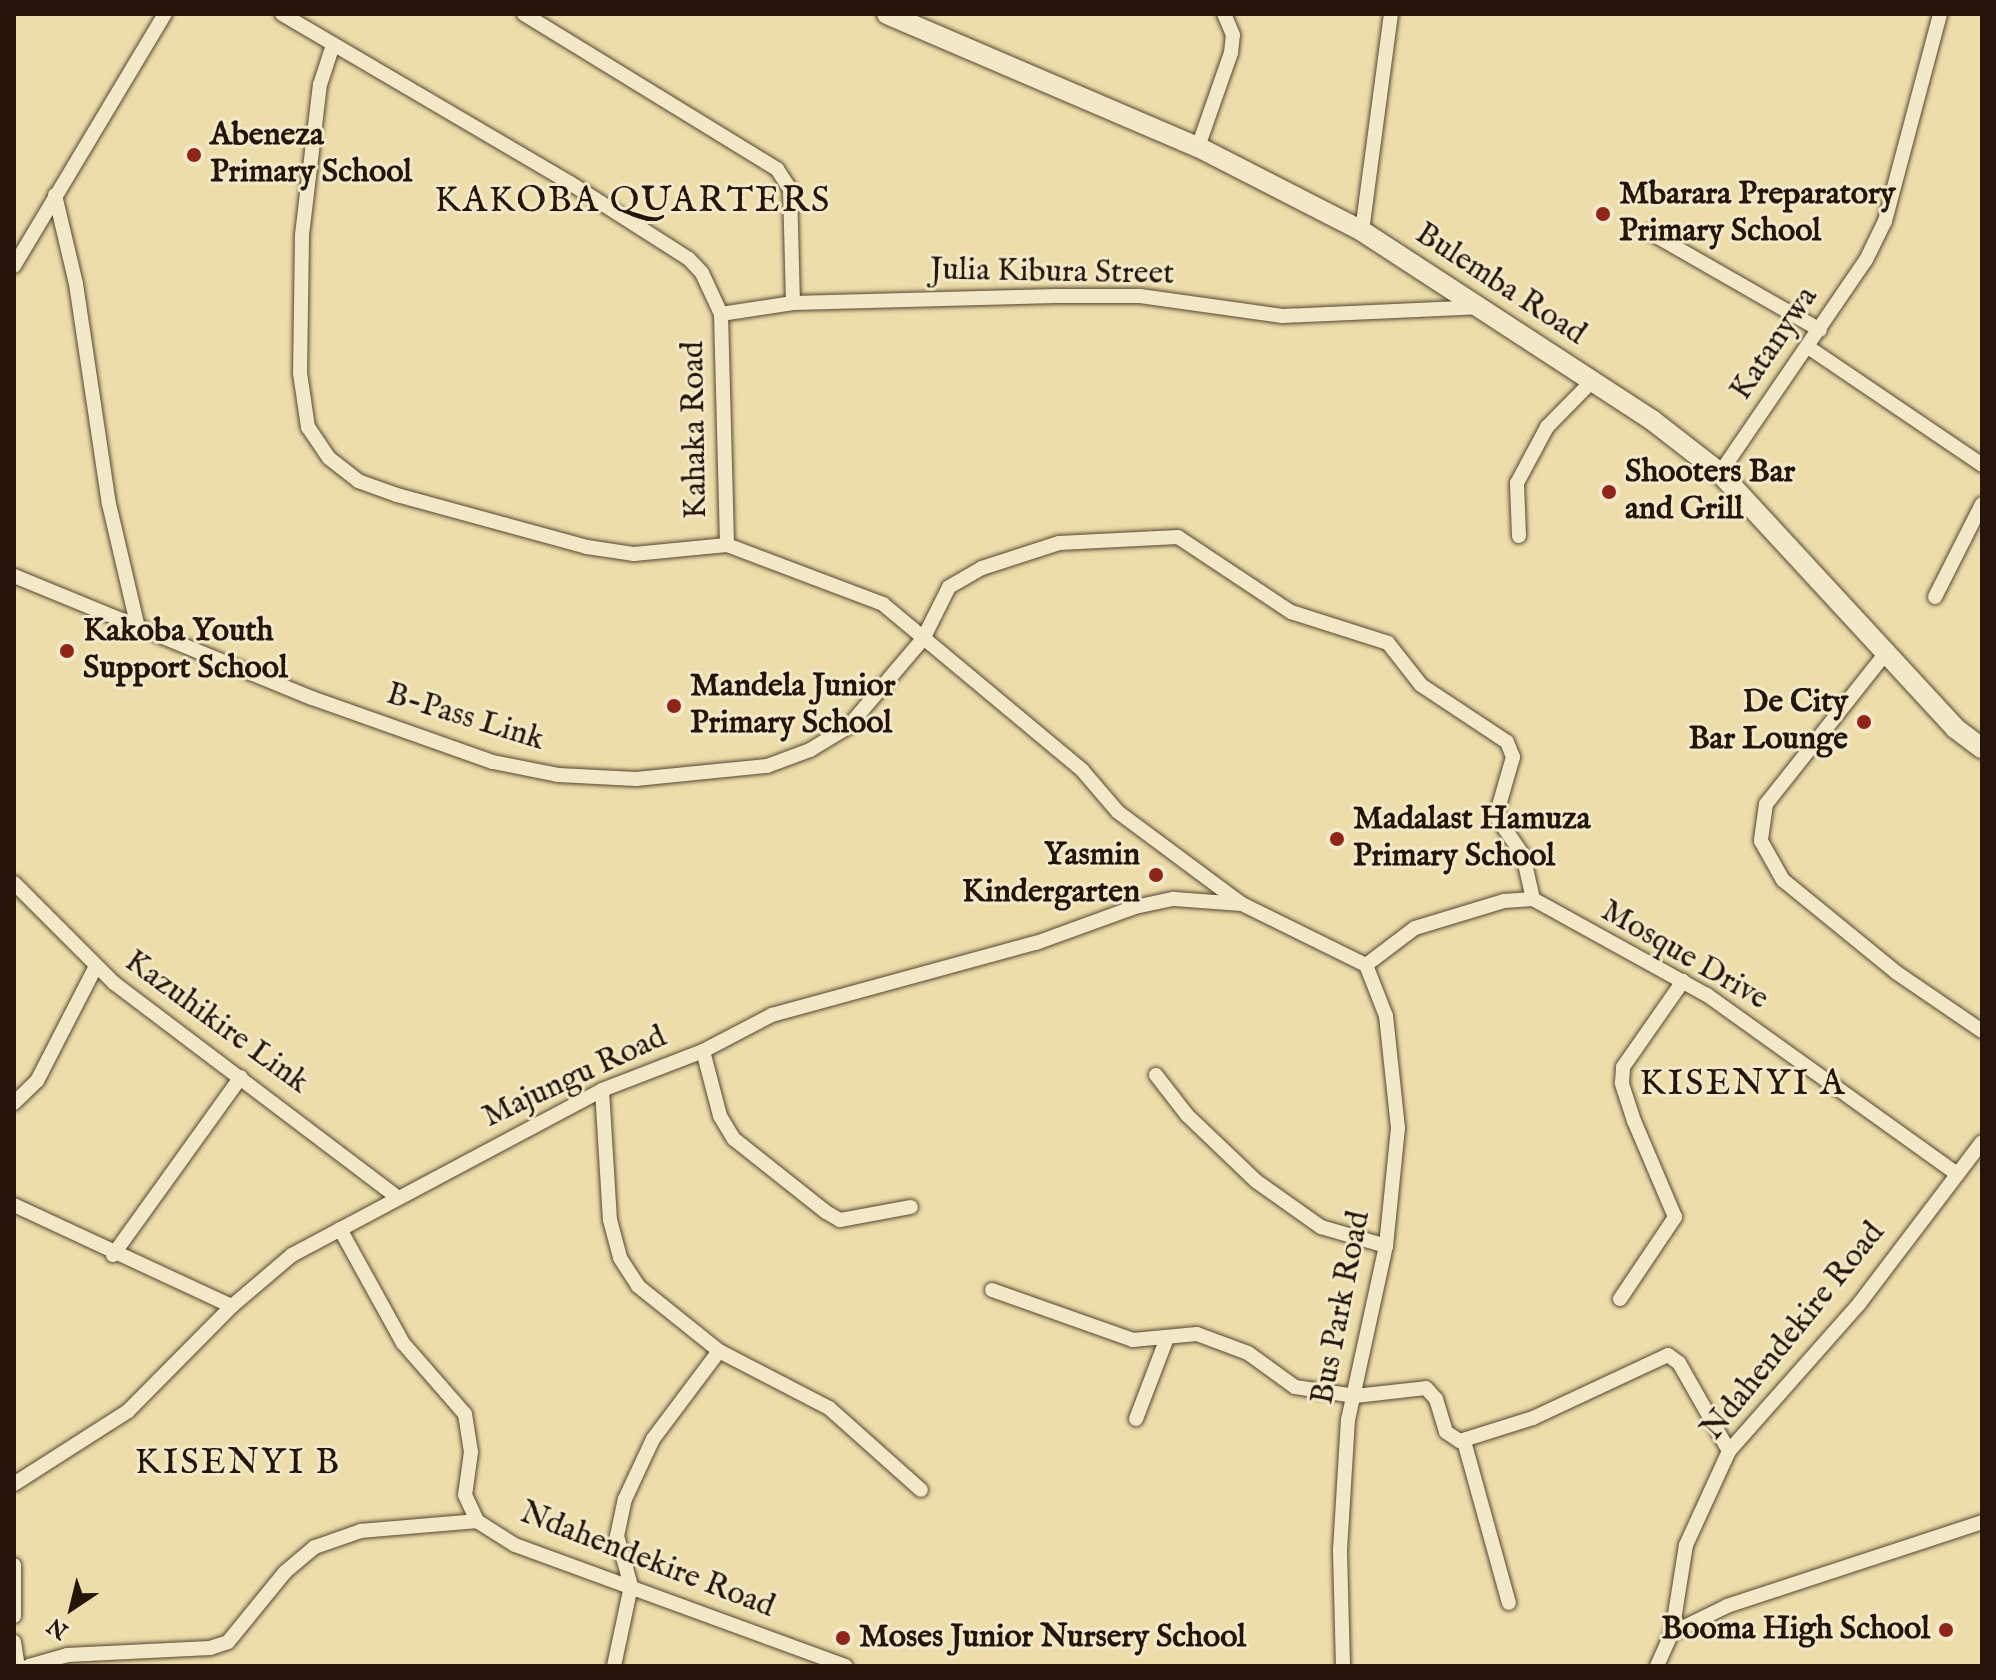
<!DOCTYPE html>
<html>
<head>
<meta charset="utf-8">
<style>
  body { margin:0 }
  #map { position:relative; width:1996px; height:1680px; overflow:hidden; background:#ecddaa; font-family:"IM FELL English",serif }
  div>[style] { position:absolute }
  .roads { filter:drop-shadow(0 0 2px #564631) drop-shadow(0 0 2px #564631) }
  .minor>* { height:14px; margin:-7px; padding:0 7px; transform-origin:7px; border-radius:7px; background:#f3e9c8 }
  .secondary>* { height:20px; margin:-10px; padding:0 10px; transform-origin:10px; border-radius:10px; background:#f3e9c8 }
  .dots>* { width:22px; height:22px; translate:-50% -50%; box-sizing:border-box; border:4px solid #f3e9c8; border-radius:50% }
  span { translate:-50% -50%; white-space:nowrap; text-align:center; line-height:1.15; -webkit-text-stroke:6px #f3e9c8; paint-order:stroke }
  .poi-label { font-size:32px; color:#241409; font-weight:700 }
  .left { translate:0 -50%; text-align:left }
  .right { translate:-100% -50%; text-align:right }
  .street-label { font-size:32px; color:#241409 }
  .quarter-label { font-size:36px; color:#241409; letter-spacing:2px }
  .frame { position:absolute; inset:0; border:16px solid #241409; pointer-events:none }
  .north { position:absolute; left:32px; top:1568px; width:80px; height:80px; -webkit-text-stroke:6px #f3e9c8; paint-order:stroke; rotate:215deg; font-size:22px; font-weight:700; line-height:32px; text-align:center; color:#241409 }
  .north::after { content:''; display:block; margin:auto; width:28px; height:36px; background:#241409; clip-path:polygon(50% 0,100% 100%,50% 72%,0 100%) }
</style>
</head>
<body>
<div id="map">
  <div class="roads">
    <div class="minor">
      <div style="left:282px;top:14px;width:334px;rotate:30.4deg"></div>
      <div style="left:570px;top:183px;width:141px;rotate:32.6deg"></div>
      <div style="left:689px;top:259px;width:19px;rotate:47deg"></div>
      <div style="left:702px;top:273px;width:45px;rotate:65.1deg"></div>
      <div style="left:721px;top:314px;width:231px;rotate:88.5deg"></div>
      <div style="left:727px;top:545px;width:167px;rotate:20.7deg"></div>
      <div style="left:883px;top:604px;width:259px;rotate:39.8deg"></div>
      <div style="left:1082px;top:770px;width:55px;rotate:49.4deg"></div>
      <div style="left:1118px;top:812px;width:154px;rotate:36.6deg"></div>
      <div style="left:1242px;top:904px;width:138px;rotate:26.2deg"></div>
      <div style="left:524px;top:14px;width:297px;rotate:31.5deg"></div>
      <div style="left:777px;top:169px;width:24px;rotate:57deg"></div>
      <div style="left:790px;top:189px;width:114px;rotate:88.5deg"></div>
      <div style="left:332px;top:48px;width:38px;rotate:108deg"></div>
      <div style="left:320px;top:84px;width:152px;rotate:96.8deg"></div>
      <div style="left:302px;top:235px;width:138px;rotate:90.8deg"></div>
      <div style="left:300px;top:373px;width:55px;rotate:81.6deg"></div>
      <div style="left:308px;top:427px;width:37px;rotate:56deg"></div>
      <div style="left:329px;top:458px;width:37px;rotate:38deg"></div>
      <div style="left:358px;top:481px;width:41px;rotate:19.7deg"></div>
      <div style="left:397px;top:495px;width:197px;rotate:15.3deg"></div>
      <div style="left:587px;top:547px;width:48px;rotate:8.5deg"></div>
      <div style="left:634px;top:554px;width:93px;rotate:-5.5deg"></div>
      <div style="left:1198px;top:147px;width:100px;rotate:-70.7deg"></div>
      <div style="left:1231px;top:53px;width:18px;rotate:-84deg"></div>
      <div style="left:1233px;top:35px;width:23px;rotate:-113deg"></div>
      <div style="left:55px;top:195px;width:91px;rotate:76.7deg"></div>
      <div style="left:76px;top:284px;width:222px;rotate:81.5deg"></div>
      <div style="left:109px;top:504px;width:122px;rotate:76.8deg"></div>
      <div style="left:1362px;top:231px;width:219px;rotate:-82.4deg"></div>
      <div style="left:1649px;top:232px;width:197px;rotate:29.8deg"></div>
      <div style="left:14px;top:266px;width:294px;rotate:-59.1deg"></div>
      <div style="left:721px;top:314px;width:73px;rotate:-8.7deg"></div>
      <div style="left:793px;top:303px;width:263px;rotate:-1.5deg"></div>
      <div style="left:1056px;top:296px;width:84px"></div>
      <div style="left:1140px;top:296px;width:144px;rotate:8deg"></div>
      <div style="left:1283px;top:316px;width:195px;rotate:-2.6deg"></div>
      <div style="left:1808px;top:347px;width:210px;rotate:34.1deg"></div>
      <div style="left:1720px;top:473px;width:258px;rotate:-55.6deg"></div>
      <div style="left:1866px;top:260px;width:43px;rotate:-64deg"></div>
      <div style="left:1885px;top:221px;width:214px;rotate:-75.1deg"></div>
      <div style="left:1519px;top:536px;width:53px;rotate:-92.2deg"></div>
      <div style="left:1517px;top:483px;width:64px;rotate:-61.8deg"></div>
      <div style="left:1547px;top:427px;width:64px;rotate:-45.6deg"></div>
      <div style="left:14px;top:576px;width:322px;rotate:22.3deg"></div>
      <div style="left:312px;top:698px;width:192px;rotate:19.5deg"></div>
      <div style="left:493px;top:762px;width:66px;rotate:11.3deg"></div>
      <div style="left:558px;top:775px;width:78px;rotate:2.9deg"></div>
      <div style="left:636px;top:779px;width:132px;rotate:-5.7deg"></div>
      <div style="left:767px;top:766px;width:46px;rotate:-20.4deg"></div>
      <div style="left:810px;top:750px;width:44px;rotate:-31.2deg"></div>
      <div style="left:848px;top:727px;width:116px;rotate:-49.6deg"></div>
      <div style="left:923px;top:639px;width:58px;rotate:-63.4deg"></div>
      <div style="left:949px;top:587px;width:38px;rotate:-30deg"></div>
      <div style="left:982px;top:568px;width:81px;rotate:-18deg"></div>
      <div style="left:1059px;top:543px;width:119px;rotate:-2.9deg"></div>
      <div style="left:1178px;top:537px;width:136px;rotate:33.6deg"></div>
      <div style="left:1291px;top:612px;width:102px;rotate:17.7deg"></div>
      <div style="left:1388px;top:643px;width:53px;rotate:51.8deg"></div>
      <div style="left:1421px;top:685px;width:103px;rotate:33.5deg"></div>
      <div style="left:1507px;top:742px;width:16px;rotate:68deg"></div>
      <div style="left:1513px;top:757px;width:61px;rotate:106.1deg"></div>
      <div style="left:1496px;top:816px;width:47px;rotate:55.3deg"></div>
      <div style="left:1523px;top:855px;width:45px;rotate:77.2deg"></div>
      <div style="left:1935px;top:597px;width:104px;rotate:-63.2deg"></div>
      <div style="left:1885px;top:654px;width:191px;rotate:128.4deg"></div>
      <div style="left:1766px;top:804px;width:37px;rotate:98deg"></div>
      <div style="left:1761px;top:841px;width:45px;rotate:60.6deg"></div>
      <div style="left:1783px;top:880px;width:147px;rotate:39.2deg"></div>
      <div style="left:1897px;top:973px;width:103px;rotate:34.3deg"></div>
      <div style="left:14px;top:883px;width:141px;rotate:45deg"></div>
      <div style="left:114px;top:983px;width:353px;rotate:37.1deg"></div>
      <div style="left:1366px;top:965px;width:61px;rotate:-37.1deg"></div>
      <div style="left:1415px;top:928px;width:93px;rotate:-16.9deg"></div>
      <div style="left:1504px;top:901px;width:29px;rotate:-4deg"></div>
      <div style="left:1533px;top:899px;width:199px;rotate:28.9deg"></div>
      <div style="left:1707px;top:995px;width:304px;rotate:35.6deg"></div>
      <div style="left:703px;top:1051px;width:67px;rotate:75.3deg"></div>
      <div style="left:720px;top:1116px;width:27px;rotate:59deg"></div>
      <div style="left:734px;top:1139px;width:117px;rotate:38.4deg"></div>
      <div style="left:826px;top:1212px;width:16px;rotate:30deg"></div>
      <div style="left:840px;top:1220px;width:72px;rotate:-10.4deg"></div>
      <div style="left:1156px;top:1075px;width:51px;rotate:52.2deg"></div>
      <div style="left:1187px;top:1115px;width:95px;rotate:43.7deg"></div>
      <div style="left:1256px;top:1181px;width:80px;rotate:35.3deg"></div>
      <div style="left:1321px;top:1227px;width:68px;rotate:16.3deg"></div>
      <div style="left:602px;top:1090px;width:130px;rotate:86.5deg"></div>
      <div style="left:610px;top:1220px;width:39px;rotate:75deg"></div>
      <div style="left:620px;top:1258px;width:33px;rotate:57deg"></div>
      <div style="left:638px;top:1286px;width:104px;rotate:38.7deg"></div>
      <div style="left:719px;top:1351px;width:124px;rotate:27.4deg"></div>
      <div style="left:829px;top:1408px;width:123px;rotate:41.7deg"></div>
      <div style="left:14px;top:1103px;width:32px;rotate:-44deg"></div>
      <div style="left:37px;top:1081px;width:127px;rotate:-62.8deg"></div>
      <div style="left:14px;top:1205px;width:240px;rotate:24.9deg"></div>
      <div style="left:340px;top:1229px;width:130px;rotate:61.1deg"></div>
      <div style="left:403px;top:1343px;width:94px;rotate:48.9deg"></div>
      <div style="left:465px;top:1414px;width:38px;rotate:81deg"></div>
      <div style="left:471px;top:1452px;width:43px;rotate:97.9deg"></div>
      <div style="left:465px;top:1495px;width:29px;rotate:65deg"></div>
      <div style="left:477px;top:1521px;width:45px;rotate:32.3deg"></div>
      <div style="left:515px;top:1545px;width:352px;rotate:20.1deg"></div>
      <div style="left:113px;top:1255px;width:219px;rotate:-54.3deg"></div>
      <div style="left:992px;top:1290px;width:150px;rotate:19.5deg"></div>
      <div style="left:1133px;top:1340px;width:64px;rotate:-5.4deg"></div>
      <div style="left:1197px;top:1334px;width:54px;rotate:20.4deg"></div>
      <div style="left:1248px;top:1353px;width:58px;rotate:35.9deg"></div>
      <div style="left:1295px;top:1387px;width:61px;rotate:8.5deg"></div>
      <div style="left:1355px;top:1396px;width:71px;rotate:-6.4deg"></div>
      <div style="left:1426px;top:1388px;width:15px;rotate:48deg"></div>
      <div style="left:1436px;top:1399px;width:34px;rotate:73deg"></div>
      <div style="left:1446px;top:1432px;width:17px;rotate:33deg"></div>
      <div style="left:1460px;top:1441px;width:77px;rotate:-17.5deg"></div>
      <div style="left:1533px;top:1418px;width:149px;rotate:-25deg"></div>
      <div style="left:1668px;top:1355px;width:14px;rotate:36deg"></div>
      <div style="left:1679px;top:1363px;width:101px;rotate:60.4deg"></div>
      <div style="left:1620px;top:1299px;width:99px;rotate:-56.1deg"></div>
      <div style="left:1675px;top:1217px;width:104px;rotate:-113.1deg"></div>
      <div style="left:1634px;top:1121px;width:40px;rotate:-108deg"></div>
      <div style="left:1622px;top:1083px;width:16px;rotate:-86deg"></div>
      <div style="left:1623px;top:1067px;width:105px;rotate:-55.1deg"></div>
      <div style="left:1136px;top:1419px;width:87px;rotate:-69.1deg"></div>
      <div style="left:1464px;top:1441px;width:168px;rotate:74.5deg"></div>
      <div style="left:14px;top:1484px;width:135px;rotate:-32.6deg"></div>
      <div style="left:128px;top:1411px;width:148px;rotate:-45.3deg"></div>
      <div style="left:232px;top:1306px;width:79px;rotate:-40.4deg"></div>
      <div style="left:292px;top:1255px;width:351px;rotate:-28deg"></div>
      <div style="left:602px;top:1090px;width:108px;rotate:-21.1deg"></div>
      <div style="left:703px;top:1051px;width:78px;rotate:-27.6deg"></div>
      <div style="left:772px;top:1015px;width:274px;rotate:-15.3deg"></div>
      <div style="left:1036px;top:943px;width:105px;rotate:-20deg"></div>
      <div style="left:1135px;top:907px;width:40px;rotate:-12deg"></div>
      <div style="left:1174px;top:899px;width:68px;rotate:4.2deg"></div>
      <div style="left:14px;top:1565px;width:51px;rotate:90deg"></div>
      <div style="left:1672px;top:1633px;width:61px;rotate:-26.1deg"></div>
      <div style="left:1727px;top:1606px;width:268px;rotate:-18.2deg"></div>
      <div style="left:14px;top:1642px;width:24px;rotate:81deg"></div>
      <div style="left:29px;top:1666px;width:40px;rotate:-16deg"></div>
      <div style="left:67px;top:1655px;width:143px;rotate:-2.8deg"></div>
      <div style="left:210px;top:1648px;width:19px;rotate:-18deg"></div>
      <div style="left:228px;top:1642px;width:90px;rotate:-50.8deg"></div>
      <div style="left:285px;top:1572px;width:39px;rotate:-40deg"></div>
      <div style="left:315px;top:1547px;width:49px;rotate:-19.2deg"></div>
      <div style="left:361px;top:1531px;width:116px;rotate:-4.9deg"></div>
      <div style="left:614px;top:1666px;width:82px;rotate:-78deg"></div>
      <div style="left:631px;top:1586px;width:52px;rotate:-105.6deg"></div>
      <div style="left:617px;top:1536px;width:38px;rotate:-78deg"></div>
      <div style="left:625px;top:1499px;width:66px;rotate:-65deg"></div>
      <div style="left:653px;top:1439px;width:110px;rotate:-53.1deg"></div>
      <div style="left:1343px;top:1666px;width:116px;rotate:-91.5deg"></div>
      <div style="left:1340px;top:1550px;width:130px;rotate:-86.5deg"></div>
      <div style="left:1348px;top:1420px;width:178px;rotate:-77.7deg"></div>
      <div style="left:1386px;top:1246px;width:119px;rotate:-84.2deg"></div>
      <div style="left:1398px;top:1128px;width:113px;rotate:-96.1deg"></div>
      <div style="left:1386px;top:1016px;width:55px;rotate:-111.4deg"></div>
      <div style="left:1657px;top:1666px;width:36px;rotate:-66deg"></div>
      <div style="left:1672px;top:1633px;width:89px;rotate:-81deg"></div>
      <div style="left:1686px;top:1545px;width:103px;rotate:-65.4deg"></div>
      <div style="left:1729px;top:1451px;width:196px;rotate:-48.5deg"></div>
      <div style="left:1859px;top:1304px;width:203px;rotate:-52.8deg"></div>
    </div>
    <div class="secondary">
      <div style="left:887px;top:14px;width:338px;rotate:23.2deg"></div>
      <div style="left:1198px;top:147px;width:184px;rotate:27.1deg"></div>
      <div style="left:1362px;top:231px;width:346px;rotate:33.1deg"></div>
      <div style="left:1652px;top:420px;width:86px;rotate:37.9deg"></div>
      <div style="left:1720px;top:473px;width:347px;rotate:47.3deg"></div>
      <div style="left:1955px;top:728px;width:34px;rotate:37deg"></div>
    </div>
  </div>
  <div class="dots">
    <div style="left:194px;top:155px;background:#8f2418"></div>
    <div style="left:1603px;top:214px;background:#8f2418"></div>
    <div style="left:1609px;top:492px;background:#8f2418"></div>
    <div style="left:67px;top:651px;background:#8f2418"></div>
    <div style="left:674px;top:706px;background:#8f2418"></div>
    <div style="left:1864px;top:722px;background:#8f2418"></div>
    <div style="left:1337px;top:839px;background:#8f2418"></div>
    <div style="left:1156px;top:875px;background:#8f2418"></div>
    <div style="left:1946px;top:1630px;background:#8f2418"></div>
    <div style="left:843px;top:1638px;background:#8f2418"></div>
  </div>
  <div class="poi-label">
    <span class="left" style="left:210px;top:155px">Abeneza<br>Primary School</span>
    <span class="left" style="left:1619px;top:214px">Mbarara Preparatory<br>Primary School</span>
    <span class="left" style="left:1625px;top:492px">Shooters Bar<br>and Grill</span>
    <span class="left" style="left:83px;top:651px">Kakoba Youth<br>Support School</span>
    <span class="left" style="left:690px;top:706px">Mandela Junior<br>Primary School</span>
    <span class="right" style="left:1848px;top:722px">De City<br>Bar Lounge</span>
    <span class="left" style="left:1353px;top:839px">Madalast Hamuza<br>Primary School</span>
    <span class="right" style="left:1140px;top:875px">Yasmin<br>Kindergarten</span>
    <span class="right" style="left:1930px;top:1630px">Booma High School</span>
    <span class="left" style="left:859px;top:1638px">Moses Junior Nursery School</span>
  </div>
  <div class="street-label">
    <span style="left:1052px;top:273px;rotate:1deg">Julia Kibura Street</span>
    <span style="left:1500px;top:285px;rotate:33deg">Bulemba Road</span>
    <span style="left:1775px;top:344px;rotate:-56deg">Katanywa</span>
    <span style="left:696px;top:430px;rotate:-91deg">Kahaka Road</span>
    <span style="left:465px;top:718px;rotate:17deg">B-Pass Link</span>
    <span style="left:1684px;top:956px;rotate:30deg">Mosque Drive</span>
    <span style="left:216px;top:1023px;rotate:36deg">Kazuhikire Link</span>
    <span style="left:575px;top:1078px;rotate:-25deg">Majungu Road</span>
    <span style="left:1342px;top:1308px;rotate:-79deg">Bus Park Road</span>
    <span style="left:1794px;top:1332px;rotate:-51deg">Ndahendekire Road</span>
    <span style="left:647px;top:1561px;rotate:21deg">Ndahendekire Road</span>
  </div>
  <div class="quarter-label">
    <span style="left:633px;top:202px">KAKOBA QUARTERS</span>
    <span style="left:1743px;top:1085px">KISENYI A</span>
    <span style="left:238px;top:1464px">KISENYI B</span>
  </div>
  <div class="frame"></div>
  <div class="north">N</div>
</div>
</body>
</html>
